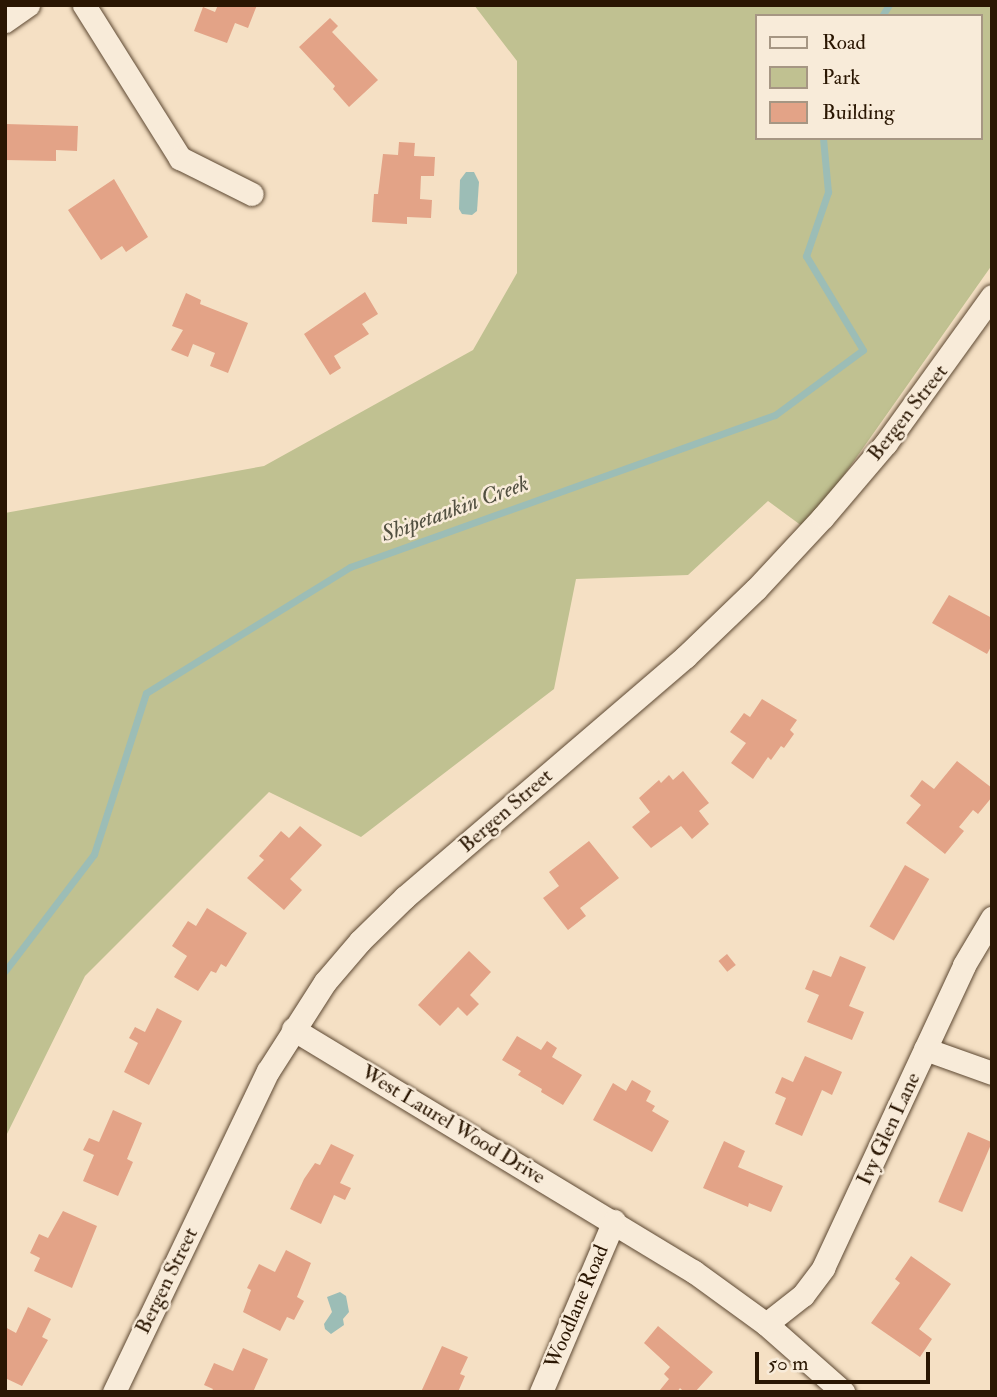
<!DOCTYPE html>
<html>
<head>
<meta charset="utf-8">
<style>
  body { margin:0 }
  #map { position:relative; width:997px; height:1397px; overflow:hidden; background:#f5e0c4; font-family:"IM FELL Double Pica",serif }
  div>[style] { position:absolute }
  .green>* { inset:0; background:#c0c191 }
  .water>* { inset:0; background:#9cbdb6 }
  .stream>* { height:7px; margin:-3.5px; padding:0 3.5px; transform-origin:3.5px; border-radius:3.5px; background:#9cbdb6 }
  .building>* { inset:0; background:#e3a387; transform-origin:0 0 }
  .roads { filter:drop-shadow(0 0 2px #5d4832) drop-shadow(0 0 2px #5d4832) }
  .street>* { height:23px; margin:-11.5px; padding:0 11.5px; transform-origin:11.5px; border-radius:11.5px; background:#f8ebd9 }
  span { translate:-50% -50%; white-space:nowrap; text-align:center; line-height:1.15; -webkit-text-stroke:5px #f8ebd9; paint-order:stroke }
  .street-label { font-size:21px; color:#2a1602 }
  .water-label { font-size:23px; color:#525041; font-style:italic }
  .frame { position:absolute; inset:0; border:7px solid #2a1602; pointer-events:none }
  .legend { position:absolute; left:755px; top:14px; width:228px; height:126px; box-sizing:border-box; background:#f8ebd9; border:2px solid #a69683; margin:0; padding:9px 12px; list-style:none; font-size:21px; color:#2a1602 }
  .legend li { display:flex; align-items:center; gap:14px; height:35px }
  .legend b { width:35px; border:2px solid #a69683 }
  .scale { position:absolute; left:755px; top:1352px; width:175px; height:32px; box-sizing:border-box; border:4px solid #2a1602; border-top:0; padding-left:9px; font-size:21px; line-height:24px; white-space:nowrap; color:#2a1602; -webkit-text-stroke:5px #f8ebd9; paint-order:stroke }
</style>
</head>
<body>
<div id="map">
  <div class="green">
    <div style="clip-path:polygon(evenodd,474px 5px,992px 5px,992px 265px,806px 529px,768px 501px,688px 575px,576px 579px,554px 689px,361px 837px,269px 792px,85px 976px,5px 1138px,5px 513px,264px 466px,473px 350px,517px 273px,517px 61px,474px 5px,757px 16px,981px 16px,981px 138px,757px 138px,757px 16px)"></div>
  </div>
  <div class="water">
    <div style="clip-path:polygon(466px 172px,474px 172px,479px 182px,477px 211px,472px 215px,462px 214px,459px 209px,460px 180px)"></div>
    <div style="clip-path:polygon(340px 1292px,346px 1296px,349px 1312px,343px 1319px,344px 1325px,331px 1334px,325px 1329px,324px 1324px,332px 1312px,327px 1297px)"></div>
  </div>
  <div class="stream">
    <div style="left:882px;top:16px;width:13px;rotate:-58deg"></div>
    <div style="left:5px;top:971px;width:147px;rotate:-52.7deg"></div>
    <div style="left:94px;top:854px;width:169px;rotate:-72.1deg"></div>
    <div style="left:146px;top:693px;width:240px;rotate:-31.7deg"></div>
    <div style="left:350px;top:567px;width:451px;rotate:-19.7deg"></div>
    <div style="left:775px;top:415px;width:109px;rotate:-36.5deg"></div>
    <div style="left:863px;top:350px;width:110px;rotate:-121.2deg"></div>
    <div style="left:806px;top:256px;width:68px;rotate:-71deg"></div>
    <div style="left:828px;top:192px;width:54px;rotate:-95.3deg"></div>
  </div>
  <div class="building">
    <div style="clip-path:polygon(218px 5px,257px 5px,248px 28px,235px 23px,227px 43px,194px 31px,203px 7px,215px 12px)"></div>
    <div style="clip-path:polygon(330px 18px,338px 26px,332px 32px,378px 80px,349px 107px,333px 89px,335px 86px,299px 47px)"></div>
    <div style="clip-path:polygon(5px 124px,78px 126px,77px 151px,56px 150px,56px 161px,5px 160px)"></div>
    <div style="clip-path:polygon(399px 142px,415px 143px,414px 156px,435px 157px,434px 176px,421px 176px,420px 199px,432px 200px,431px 218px,407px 217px,407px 224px,372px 222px,374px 194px,378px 194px,383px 154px,398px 155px)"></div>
    <div style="clip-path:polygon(114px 179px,148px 237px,126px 252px,122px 246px,101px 260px,68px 210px)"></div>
    <div style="clip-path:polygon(365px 292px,378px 314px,362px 324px,369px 334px,334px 356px,341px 368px,330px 375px,304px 334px)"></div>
    <div style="clip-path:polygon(186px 293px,201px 300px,200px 304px,248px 323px,228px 373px,210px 366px,215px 353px,193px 344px,188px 357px,171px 350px,183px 330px,172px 326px)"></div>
    <div style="clip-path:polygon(949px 595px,992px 618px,992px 645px,987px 654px,932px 623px)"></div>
    <div style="clip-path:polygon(762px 699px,797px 720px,790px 730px,794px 734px,784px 748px,781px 746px,771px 760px,768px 757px,753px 779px,731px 763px,746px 743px,730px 732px,744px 713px,750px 717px)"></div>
    <div style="clip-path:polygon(957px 761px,992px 788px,992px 797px,978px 814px,973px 810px,959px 827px,964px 831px,945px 854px,906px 823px,921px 805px,910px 796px,922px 780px,934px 789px)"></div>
    <div style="clip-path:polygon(683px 771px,709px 803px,699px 811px,709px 824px,692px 839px,681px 826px,651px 848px,632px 827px,650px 812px,639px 798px,659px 780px,661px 783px,669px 775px,673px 780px)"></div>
    <div style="clip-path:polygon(300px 826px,322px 845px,290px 879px,302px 890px,284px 910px,247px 878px,264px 860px,259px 856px,281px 831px,289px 838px)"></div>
    <div style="clip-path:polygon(589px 841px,619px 878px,580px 908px,586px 916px,568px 930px,543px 898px,559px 886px,549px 872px)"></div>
    <div style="left:905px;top:865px;width:28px;height:71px;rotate:30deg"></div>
    <div style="clip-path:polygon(207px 908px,247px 933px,226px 967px,221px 964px,216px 973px,211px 971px,198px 991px,174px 977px,187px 956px,172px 946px,188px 921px,196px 926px)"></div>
    <div style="clip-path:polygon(469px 951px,491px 972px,470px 995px,479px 1004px,467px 1016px,458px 1007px,440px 1026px,418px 1005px)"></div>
    <div style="left:727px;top:954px;width:14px;height:11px;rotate:51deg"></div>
    <div style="clip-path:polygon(840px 956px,866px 967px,849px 1006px,864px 1012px,852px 1040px,807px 1022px,819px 995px,805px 989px,813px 970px,831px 977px)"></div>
    <div style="clip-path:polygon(157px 1008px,182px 1021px,149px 1085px,124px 1072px,138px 1043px,129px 1038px,135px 1027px,145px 1032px)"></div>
    <div style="clip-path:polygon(517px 1036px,541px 1050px,547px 1041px,557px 1048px,552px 1057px,582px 1075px,563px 1105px,541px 1092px,542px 1089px,518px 1075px,521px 1071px,502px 1060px)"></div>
    <div style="clip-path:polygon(805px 1056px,842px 1072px,832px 1095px,822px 1090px,802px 1136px,775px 1124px,786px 1098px,775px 1093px,782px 1077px,793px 1082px)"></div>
    <div style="clip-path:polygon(632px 1080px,651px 1091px,646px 1101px,655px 1106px,652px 1111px,669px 1121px,652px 1152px,593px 1120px,613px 1083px,626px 1091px)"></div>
    <div style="clip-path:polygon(113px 1110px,142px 1123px,127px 1159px,133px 1162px,118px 1196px,83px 1181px,94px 1155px,83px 1150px,89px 1138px,99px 1142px)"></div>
    <div style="left:968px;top:1132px;width:26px;height:76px;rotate:23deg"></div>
    <div style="clip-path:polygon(724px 1141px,745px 1151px,738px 1167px,783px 1186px,771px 1212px,749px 1203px,748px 1207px,703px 1188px)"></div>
    <div style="clip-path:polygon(331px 1144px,354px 1155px,340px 1183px,351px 1188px,345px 1200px,334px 1195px,321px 1224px,290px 1209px,304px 1179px,315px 1163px,320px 1165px)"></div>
    <div style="clip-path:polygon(63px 1211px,97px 1226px,72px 1288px,34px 1271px,40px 1258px,30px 1253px,39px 1234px,48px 1238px)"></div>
    <div style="clip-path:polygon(286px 1250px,311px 1263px,297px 1297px,304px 1301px,294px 1320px,287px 1317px,280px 1331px,243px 1312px,251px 1290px,247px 1288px,259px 1264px,275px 1272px)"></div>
    <div style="clip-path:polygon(911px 1256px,951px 1284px,919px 1329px,932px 1339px,920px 1357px,871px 1323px,900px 1283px,895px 1279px)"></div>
    <div style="clip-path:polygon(28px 1307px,51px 1319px,42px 1337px,48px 1340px,22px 1386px,5px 1378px,5px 1327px,16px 1333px)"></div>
    <div style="clip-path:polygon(658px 1326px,713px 1372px,695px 1392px,684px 1392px,680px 1388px,677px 1392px,660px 1390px,669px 1379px,664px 1374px,670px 1367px,644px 1343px)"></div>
    <div style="clip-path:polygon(442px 1346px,468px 1357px,460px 1374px,465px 1376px,458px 1392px,421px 1392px)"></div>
    <div style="clip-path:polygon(243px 1348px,268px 1359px,253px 1392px,211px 1392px,213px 1389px,204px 1385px,214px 1363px,233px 1371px)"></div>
  </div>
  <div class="roads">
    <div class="street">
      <div style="left:84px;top:5px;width:181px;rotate:57.9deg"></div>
      <div style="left:180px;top:158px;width:80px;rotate:26.6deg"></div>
      <div style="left:5px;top:21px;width:28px;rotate:-35deg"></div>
      <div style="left:293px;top:1029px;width:468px;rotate:31.2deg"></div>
      <div style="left:693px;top:1271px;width:90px;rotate:36deg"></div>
      <div style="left:766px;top:1324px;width:103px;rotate:41.4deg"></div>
      <div style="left:925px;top:1049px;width:71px;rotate:19.7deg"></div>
      <div style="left:766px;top:1324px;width:47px;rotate:-38.1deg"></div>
      <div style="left:803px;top:1295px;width:34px;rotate:-53deg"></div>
      <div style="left:823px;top:1268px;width:334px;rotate:-65deg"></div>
      <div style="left:964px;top:965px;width:55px;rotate:-59.2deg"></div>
      <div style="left:114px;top:1392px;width:356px;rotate:-64.4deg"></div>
      <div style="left:268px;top:1071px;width:106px;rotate:-57.4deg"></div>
      <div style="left:325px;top:982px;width:54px;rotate:-49.5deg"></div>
      <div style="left:360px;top:941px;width:63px;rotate:-44.4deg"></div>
      <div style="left:405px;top:897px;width:369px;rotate:-40.6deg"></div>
      <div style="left:685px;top:657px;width:98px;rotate:-43.8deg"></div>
      <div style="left:756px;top:589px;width:98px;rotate:-47.1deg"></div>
      <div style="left:823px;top:517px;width:97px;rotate:-49.6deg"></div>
      <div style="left:886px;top:443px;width:181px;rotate:-54.2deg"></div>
      <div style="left:541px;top:1392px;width:186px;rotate:-66.9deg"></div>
    </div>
  </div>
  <div class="street-label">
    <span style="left:908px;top:413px;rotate:-52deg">Bergen Street</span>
    <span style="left:506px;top:811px;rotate:-41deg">Bergen Street</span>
    <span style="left:453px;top:1125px;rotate:31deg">West Laurel Wood Drive</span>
    <span style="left:889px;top:1129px;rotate:-65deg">Ivy Glen Lane</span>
    <span style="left:167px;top:1281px;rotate:-64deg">Bergen Street</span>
    <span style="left:577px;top:1307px;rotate:-67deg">Woodlane Road</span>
  </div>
  <div class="water-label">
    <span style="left:455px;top:509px;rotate:-20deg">Shipetaukin Creek</span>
  </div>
  <div class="frame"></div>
  <ul class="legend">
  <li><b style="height:9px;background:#f8ebd9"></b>Road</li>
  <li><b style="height:19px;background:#c0c191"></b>Park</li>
  <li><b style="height:19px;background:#e3a387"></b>Building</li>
  </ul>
  <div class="scale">50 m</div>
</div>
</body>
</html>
